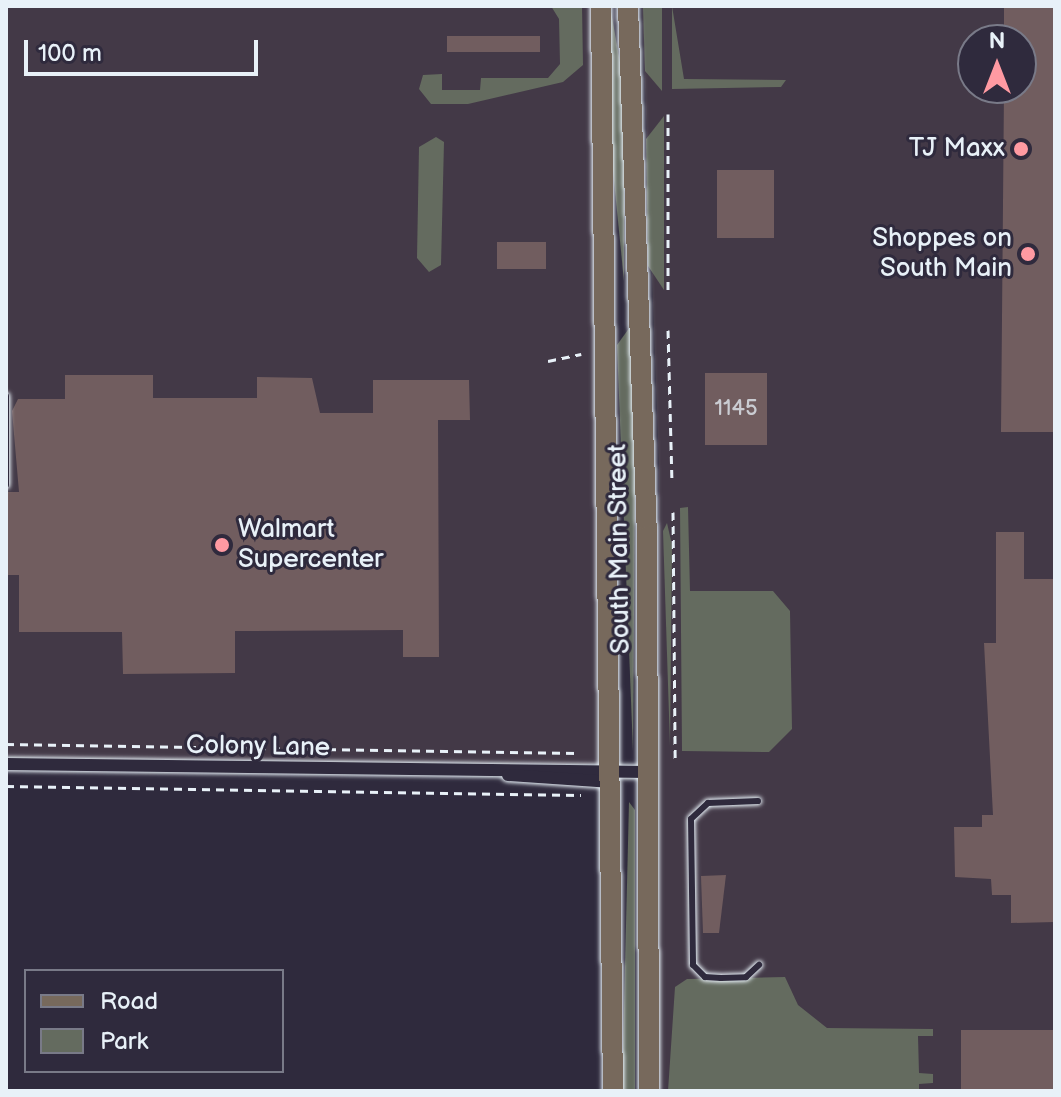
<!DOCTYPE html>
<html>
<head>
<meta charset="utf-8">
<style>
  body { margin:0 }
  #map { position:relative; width:1061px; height:1097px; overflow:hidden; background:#2f2a3d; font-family:"Balsamiq Sans",sans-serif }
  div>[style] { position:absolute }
  .built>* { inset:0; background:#433947; transform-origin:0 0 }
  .green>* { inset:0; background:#646b5f }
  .building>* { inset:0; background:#715d5f; transform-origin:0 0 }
  .path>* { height:3px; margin-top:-1.5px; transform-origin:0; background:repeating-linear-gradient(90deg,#e8f1f8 0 8px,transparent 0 14px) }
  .roads { filter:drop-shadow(0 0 2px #e8f1f8) drop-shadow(0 0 2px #e8f1f8) }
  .service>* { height:6px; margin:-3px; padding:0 3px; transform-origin:3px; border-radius:3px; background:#2f2a3d }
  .minor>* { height:12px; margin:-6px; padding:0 6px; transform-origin:6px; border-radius:6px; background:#2f2a3d }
  .primary>* { height:20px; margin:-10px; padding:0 10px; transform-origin:10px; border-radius:10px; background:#77695c }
  .dots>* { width:22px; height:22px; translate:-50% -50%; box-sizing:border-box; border:4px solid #2f2a3d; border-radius:50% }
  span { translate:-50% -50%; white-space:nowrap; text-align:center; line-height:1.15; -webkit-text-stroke:6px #2f2a3d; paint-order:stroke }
  .number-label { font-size:22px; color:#caccd2 }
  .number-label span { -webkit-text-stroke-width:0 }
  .poi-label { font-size:26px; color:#e8f1f8 }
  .right { translate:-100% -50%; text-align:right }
  .left { translate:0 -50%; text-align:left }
  .street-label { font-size:26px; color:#e8f1f8 }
  .frame { position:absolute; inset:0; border:8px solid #e8f1f8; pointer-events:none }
  .legend { position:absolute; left:24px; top:969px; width:260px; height:104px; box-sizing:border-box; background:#2f2a3d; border:2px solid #797a88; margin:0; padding:10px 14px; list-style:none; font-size:24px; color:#e8f1f8 }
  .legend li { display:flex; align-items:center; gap:16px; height:40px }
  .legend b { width:40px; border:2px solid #797a88 }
  .north { position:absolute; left:957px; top:24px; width:80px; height:80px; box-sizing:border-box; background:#2f2a3d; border:2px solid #797a88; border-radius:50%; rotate:0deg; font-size:22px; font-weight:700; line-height:32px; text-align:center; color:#e8f1f8 }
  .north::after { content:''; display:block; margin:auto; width:28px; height:36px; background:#ff9aa2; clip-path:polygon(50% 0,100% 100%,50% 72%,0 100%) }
  .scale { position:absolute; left:24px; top:40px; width:234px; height:36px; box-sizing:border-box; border:4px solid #e8f1f8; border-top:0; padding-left:10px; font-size:24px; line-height:28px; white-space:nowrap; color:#e8f1f8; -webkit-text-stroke:6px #2f2a3d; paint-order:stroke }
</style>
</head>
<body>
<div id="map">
  <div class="built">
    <div style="left:6px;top:6px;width:595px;height:758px"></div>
    <div style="clip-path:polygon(evenodd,642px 6px,1055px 6px,1055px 1091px,659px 1091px,659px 464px,642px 6px,973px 40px,1021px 40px,1021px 88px,973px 88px,973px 40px)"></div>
  </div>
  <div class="green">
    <div style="clip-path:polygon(551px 6px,582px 6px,583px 65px,563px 82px,468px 104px,431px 104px,419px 89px,423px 75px,442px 74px,442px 90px,480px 90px,481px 78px,548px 78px,560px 64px,559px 19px)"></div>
    <div style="clip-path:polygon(610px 6px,624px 85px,624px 281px,612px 161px)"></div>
    <div style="clip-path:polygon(643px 6px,662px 6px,662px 91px,645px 71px)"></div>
    <div style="clip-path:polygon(672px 6px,684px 79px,786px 80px,781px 87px,672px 89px)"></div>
    <div style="clip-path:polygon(664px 116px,664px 290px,648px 266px,646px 139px)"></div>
    <div style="clip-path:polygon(436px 137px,444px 142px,441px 265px,429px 272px,417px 258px,419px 147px)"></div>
    <div style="clip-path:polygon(630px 327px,635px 472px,633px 751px,617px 345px)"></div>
    <div style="clip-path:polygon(688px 507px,690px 591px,773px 591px,790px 611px,792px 729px,769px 752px,682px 751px,680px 508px)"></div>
    <div style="clip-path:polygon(667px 523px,672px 545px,670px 746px,663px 531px)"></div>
    <div style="clip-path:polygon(629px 802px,635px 810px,635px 1091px,622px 1091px)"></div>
    <div style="clip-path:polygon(785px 977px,798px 1005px,827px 1028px,933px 1029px,933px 1036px,918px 1036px,919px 1073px,933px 1074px,933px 1083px,919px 1084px,919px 1091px,668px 1091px,675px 987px,687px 979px)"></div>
  </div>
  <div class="building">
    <div style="clip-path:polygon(1004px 6px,1055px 6px,1055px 432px,1001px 432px,1004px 88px,1021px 88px,1021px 40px,1004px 40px)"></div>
    <div style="left:540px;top:36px;width:16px;height:93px;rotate:90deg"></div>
    <div style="left:717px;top:170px;width:57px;height:68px"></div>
    <div style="left:546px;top:242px;width:27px;height:49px;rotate:90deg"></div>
    <div style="left:705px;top:373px;width:62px;height:72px"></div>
    <div style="clip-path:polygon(65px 375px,153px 375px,153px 398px,257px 398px,257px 377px,312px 378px,320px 413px,373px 413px,373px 380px,469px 380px,470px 420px,438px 420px,439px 657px,403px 657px,403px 630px,235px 631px,235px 673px,123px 674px,122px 632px,19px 632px,19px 575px,6px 575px,6px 492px,19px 492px,12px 411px,18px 399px,65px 399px)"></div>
    <div style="clip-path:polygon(996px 532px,1024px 532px,1024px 579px,1055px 579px,1055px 922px,1011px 923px,1011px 895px,992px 895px,991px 879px,955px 877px,954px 827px,982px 827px,982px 815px,993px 815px,984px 643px,996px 643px)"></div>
    <div style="clip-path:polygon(726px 875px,719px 933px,703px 933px,701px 876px)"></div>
    <div style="left:1055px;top:1030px;width:61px;height:94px;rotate:90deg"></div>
  </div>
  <div class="path">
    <div style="left:668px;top:114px;width:179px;rotate:90deg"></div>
    <div style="left:668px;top:330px;width:148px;rotate:88.5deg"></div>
    <div style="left:548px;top:361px;width:34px;rotate:-12deg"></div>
    <div style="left:673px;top:512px;width:248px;rotate:89.5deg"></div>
    <div style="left:6px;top:744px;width:572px;rotate:0.9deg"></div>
    <div style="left:6px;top:786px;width:575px;rotate:0.9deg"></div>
  </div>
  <div class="roads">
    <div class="service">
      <div style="left:6px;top:396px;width:89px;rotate:90deg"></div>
      <div style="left:758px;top:801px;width:50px;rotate:177.7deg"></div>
      <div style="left:708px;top:803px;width:23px;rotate:137deg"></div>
      <div style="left:691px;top:819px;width:146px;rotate:89.2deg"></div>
      <div style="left:693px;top:965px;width:17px;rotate:45deg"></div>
      <div style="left:705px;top:977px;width:16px;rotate:4deg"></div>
      <div style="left:721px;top:978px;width:25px;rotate:-2deg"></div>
      <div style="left:746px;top:977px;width:18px;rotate:-43deg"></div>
    </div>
    <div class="minor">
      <div style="left:6px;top:764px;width:642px;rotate:0.71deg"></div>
      <div style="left:508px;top:775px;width:104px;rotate:3.9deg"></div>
    </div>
    <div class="primary">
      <div style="left:601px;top:6px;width:1085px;rotate:89.37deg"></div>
      <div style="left:628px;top:6px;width:530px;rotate:87.95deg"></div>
      <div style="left:647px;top:536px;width:555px;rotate:89.79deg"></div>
    </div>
  </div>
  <div class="dots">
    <div style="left:1021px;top:149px;background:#ff9aa2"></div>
    <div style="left:1028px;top:254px;background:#ff9aa2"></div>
    <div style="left:222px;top:545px;background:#ff9aa2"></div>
  </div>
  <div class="number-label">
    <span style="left:736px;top:409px">1145</span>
  </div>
  <div class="poi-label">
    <span class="right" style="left:1005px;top:149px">TJ Maxx</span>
    <span class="right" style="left:1012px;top:254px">Shoppes on<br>South Main</span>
    <span class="left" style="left:238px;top:545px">Walmart<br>Supercenter</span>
  </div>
  <div class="street-label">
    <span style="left:620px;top:549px;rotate:-91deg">South Main Street</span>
    <span style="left:258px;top:747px;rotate:1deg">Colony Lane</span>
  </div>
  <div class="frame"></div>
  <ul class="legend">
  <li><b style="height:10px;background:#77695c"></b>Road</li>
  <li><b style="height:22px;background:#646b5f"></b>Park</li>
  </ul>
  <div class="north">N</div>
  <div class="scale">100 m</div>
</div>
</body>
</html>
